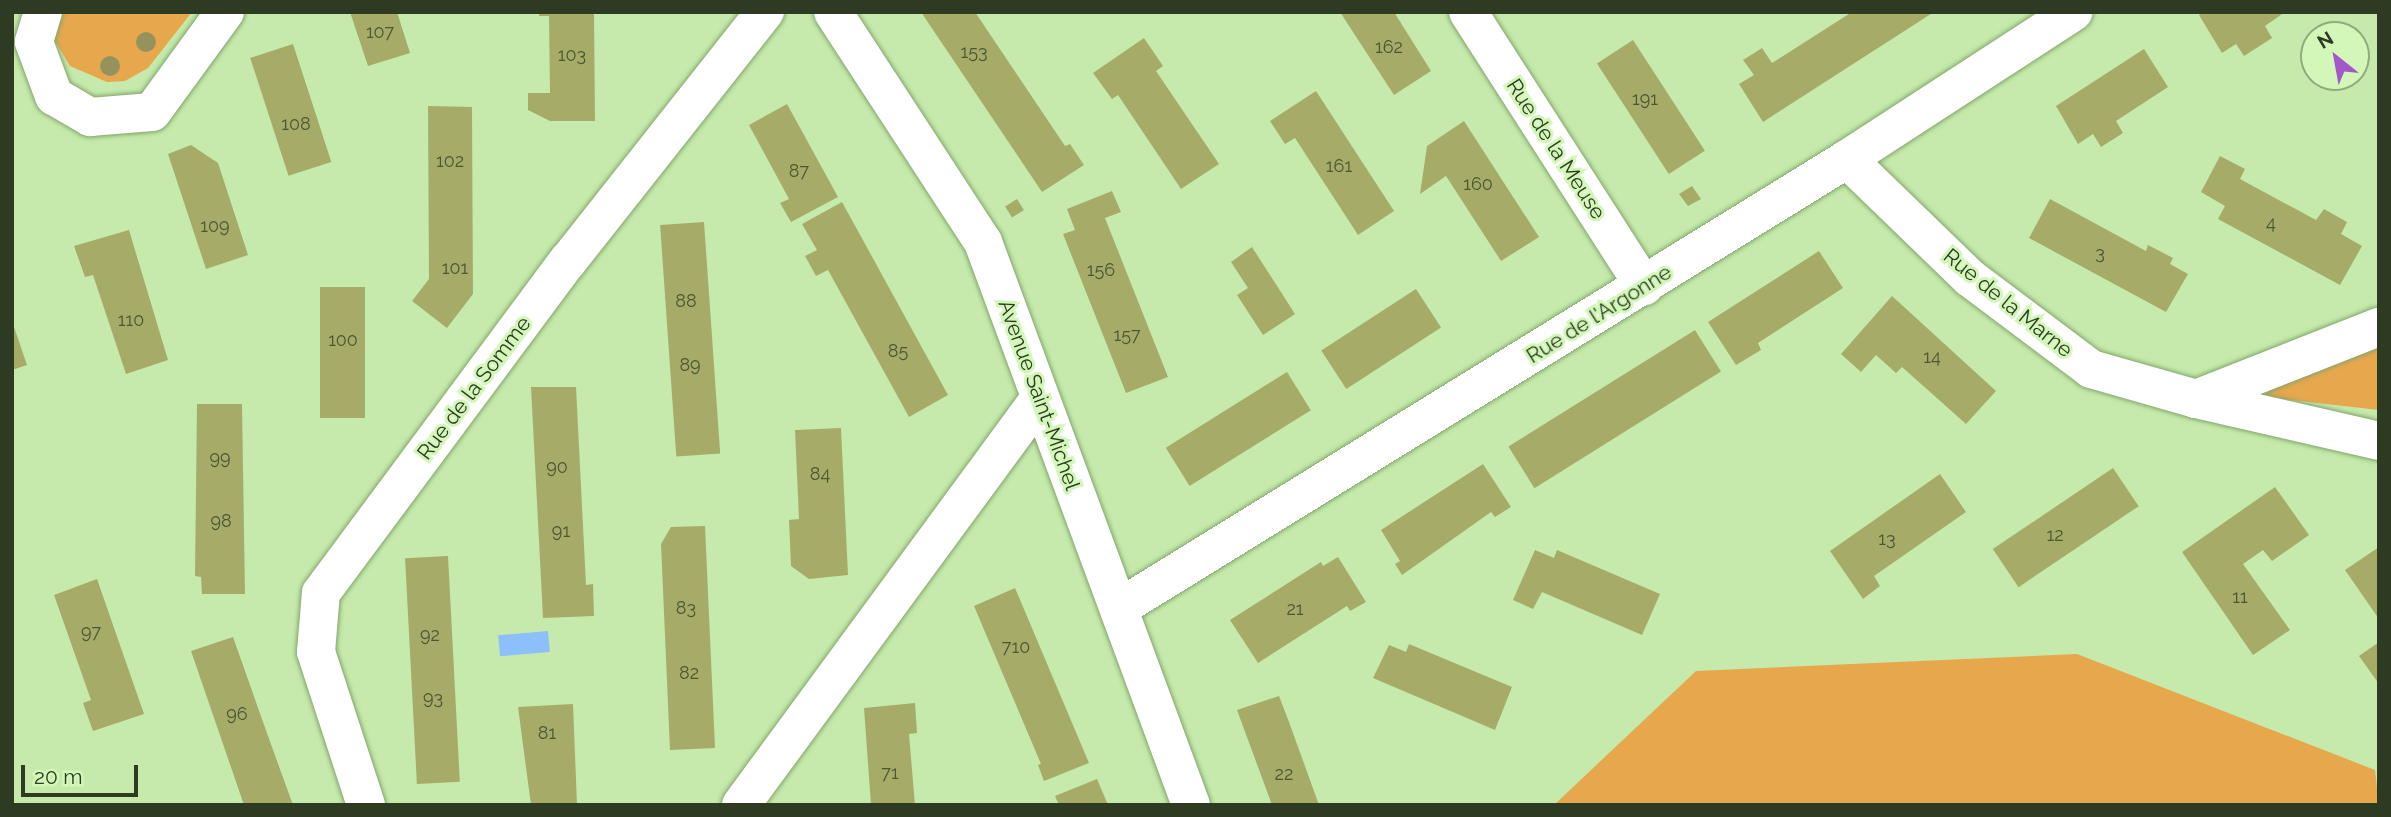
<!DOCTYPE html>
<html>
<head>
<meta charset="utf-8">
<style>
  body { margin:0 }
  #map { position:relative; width:2391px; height:817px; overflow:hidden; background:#c5eaac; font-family:Raleway,sans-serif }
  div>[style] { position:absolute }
  .green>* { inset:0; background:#e7a74d }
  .water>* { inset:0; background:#8cbffb; transform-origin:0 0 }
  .building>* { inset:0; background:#a6ac68; transform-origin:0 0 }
  .roads { filter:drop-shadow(0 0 2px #83a56b) drop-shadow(0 0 2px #83a56b) }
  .minor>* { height:38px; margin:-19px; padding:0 19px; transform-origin:19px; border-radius:19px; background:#fff }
  .trees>* { width:20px; height:20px; margin:-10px; border-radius:50%; background:#95935b }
  span { translate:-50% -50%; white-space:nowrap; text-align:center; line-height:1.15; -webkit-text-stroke:6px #d2f7b9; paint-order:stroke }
  .number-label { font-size:18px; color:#4a5734 }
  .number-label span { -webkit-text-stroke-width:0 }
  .street-label { font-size:21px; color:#2c3b22 }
  .frame { position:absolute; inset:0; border:14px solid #2c3b22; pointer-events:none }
  .north { position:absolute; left:2300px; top:21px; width:70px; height:70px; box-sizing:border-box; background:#d2f7b9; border:2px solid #90ac7d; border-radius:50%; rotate:329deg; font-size:19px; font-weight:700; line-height:28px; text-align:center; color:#2c3b22 }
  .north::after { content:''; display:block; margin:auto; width:24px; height:32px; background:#a457c9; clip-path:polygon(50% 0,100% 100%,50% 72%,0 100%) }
  .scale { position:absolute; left:21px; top:765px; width:117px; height:32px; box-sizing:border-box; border:4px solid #2c3b22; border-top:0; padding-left:9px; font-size:21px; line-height:24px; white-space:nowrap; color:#2c3b22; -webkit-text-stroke:5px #d2f7b9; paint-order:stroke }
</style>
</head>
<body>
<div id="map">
  <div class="green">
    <div style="clip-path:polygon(57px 12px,192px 12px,148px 68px,125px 81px,107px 82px,70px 66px,55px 41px)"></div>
    <div style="clip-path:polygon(2379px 340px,2379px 410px,2263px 397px,2281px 377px)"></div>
    <div style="clip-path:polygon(2077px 654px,2375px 770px,2379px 805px,1554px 805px,1696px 671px)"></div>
  </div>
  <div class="water">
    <div style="left:548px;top:631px;width:21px;height:50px;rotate:85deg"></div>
  </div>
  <div class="building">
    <div style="clip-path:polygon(350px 12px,397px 12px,410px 53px,368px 66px)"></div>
    <div style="clip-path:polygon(539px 12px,594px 12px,595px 121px,550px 121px,528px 110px,528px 93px,550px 93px,549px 16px,539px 16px)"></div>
    <div style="clip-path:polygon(921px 12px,975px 12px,1065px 146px,1070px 144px,1084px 165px,1042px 192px)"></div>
    <div style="clip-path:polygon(1340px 12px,1394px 12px,1431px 71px,1394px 95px)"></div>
    <div style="clip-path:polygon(1852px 12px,1934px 12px,1763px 122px,1739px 84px,1754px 75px,1743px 60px,1762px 48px,1772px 63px)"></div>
    <div style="clip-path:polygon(2203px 12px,2285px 12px,2265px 26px,2272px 38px,2244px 56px,2236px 44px,2222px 53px,2199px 15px)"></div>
    <div style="clip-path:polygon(1144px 38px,1163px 66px,1156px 71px,1219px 164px,1181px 189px,1118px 95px,1112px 99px,1093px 73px)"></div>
    <div style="left:1633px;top:40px;width:132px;height:43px;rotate:57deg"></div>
    <div style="left:293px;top:44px;width:124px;height:45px;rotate:72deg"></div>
    <div style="clip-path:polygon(2144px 49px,2168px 87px,2116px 121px,2123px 133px,2101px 147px,2093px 134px,2078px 144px,2056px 106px)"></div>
    <div style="clip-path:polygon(1316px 91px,1394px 211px,1358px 235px,1295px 138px,1285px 144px,1270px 121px)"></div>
    <div style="clip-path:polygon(787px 104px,838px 197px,791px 222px,780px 203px,789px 199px,749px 125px)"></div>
    <div style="clip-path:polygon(428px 106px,472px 107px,473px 294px,447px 328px,412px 301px,429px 279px)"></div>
    <div style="clip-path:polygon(1464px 121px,1539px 237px,1501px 261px,1446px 176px,1420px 194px,1427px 146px)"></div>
    <div style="clip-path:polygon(191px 145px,218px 163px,248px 255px,206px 269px,168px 154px)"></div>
    <div style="clip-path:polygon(2220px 156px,2245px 169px,2240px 179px,2316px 220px,2324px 209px,2347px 222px,2341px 234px,2362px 246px,2340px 285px,2218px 219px,2225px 206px,2201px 192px)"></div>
    <div style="clip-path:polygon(1692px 186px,1701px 199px,1688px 206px,1679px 194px)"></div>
    <div style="clip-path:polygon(1112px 191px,1121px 212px,1105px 218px,1168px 377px,1126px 393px,1063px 234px,1075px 230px,1067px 209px)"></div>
    <div style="left:1017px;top:199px;width:13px;height:14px;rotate:58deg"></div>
    <div style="clip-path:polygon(2050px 199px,2146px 251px,2148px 245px,2173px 258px,2170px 264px,2188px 274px,2166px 312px,2029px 238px)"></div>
    <div style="clip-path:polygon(842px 202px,948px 395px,909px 417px,828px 270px,816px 276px,805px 256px,817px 250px,802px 224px)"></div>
    <div style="left:704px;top:222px;width:232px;height:44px;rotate:86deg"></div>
    <div style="clip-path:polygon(129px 230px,168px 360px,126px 374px,93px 275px,85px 277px,74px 246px)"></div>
    <div style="clip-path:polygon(1252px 247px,1295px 314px,1263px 335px,1237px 295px,1248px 288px,1231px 262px)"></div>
    <div style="clip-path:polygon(1819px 251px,1843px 288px,1758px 343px,1761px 350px,1736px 365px,1708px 322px)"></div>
    <div style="left:365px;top:287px;width:131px;height:45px;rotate:90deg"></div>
    <div style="left:1416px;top:289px;width:46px;height:113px;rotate:57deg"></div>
    <div style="clip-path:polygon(1892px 296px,1996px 391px,1966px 424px,1902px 367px,1896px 373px,1876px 355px,1861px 372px,1841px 354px)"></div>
    <div style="clip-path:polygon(12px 321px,27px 365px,12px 370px)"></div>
    <div style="left:1695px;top:330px;width:49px;height:220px;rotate:58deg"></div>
    <div style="left:1287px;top:372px;width:45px;height:143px;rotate:58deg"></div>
    <div style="clip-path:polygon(531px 387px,576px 387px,586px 585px,593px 584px,594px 616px,543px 618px)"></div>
    <div style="clip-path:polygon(197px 404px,242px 404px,245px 594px,202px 594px,201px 577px,195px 576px)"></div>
    <div style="clip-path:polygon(841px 428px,848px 575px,809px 579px,791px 566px,789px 520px,799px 519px,795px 430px)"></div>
    <div style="clip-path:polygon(1483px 464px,1511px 507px,1495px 517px,1491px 512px,1402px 575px,1395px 564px,1400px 561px,1381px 530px)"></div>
    <div style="left:2113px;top:468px;width:46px;height:145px;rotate:56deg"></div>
    <div style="clip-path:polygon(1940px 474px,1966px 512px,1874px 576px,1880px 586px,1863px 599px,1830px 551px)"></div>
    <div style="clip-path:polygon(2275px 487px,2309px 535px,2272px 561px,2263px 550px,2243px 564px,2290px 630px,2253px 655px,2182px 552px)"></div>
    <div style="clip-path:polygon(705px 526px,715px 748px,670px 750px,661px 544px,671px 527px)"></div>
    <div style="clip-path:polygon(2379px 547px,2379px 619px,2345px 570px)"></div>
    <div style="clip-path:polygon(1535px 550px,1554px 558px,1557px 550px,1660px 594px,1642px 635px,1542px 592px,1533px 609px,1513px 600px)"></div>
    <div style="left:448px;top:556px;width:226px;height:43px;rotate:87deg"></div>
    <div style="clip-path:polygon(1338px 557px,1366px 602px,1350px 611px,1347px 606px,1258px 663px,1230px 620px,1321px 562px,1323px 566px)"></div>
    <div style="clip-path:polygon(97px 579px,144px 714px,93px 731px,83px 703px,91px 700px,54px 595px)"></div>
    <div style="clip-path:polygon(1015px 588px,1089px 763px,1044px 781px,1038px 765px,1041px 764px,974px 606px)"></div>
    <div style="clip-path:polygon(233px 637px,268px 736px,293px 805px,244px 805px,191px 651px)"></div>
    <div style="clip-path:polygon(2379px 642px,2379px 684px,2359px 656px)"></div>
    <div style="clip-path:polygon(1409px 644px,1512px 687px,1495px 730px,1373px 678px,1389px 645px,1406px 652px)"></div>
    <div style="clip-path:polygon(1279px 696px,1289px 722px,1319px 805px,1272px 805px,1237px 710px)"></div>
    <div style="clip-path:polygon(915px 703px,917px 733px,909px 734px,915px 805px,871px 805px,864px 708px)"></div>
    <div style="clip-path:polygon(573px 704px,577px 805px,531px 805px,518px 707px)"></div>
    <div style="clip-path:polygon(1097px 779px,1108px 805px,1059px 805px,1055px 796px)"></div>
  </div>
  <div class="roads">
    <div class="minor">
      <div style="left:43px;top:12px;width:31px;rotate:107deg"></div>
      <div style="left:34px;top:42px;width:58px;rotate:69.7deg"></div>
      <div style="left:54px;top:96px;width:42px;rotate:30.3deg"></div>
      <div style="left:90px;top:117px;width:62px;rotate:-4.6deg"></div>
      <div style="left:152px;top:112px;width:124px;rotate:-53.9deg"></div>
      <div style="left:833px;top:12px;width:275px;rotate:56.9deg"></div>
      <div style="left:983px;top:242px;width:600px;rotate:69.72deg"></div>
      <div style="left:1468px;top:12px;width:326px;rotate:57.3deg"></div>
      <div style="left:1847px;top:159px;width:171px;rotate:44.1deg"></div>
      <div style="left:1970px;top:278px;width:151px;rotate:36.9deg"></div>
      <div style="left:2091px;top:369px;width:109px;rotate:15.9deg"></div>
      <div style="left:2196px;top:399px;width:188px;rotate:12.9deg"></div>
      <div style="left:2196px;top:399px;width:197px;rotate:-21.5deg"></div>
      <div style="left:1119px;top:608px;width:855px;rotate:-31.66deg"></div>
      <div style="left:1847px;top:159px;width:270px;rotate:-33deg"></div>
      <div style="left:366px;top:805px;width:161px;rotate:-108.1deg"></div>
      <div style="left:316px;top:652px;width:59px;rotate:-85.2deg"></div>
      <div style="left:321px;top:593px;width:414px;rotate:-53.4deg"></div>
      <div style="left:568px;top:261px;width:318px;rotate:-51.7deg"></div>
      <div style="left:741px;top:805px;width:505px;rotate:-53.7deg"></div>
    </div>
  </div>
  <div class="trees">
    <div style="left:146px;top:42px"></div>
    <div style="left:110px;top:66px"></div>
  </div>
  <div class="number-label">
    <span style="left:380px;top:32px">107</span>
    <span style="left:1389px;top:47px">162</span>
    <span style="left:974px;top:52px">153</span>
    <span style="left:572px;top:55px">103</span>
    <span style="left:1645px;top:99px">191</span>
    <span style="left:296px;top:124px">108</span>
    <span style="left:450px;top:161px">102</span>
    <span style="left:1339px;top:166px">161</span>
    <span style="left:799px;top:171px">87</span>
    <span style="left:1478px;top:184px">160</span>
    <span style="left:2271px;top:223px">4</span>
    <span style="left:215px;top:226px">109</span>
    <span style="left:2100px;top:253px">3</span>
    <span style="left:455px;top:268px">101</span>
    <span style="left:1101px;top:270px">156</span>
    <span style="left:686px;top:301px">88</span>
    <span style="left:131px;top:320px">110</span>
    <span style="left:1127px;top:335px">157</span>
    <span style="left:343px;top:340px">100</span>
    <span style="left:898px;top:351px">85</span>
    <span style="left:1932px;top:357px">14</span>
    <span style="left:690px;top:365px">89</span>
    <span style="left:220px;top:458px">99</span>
    <span style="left:557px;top:467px">90</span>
    <span style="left:820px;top:474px">84</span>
    <span style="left:221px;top:521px">98</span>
    <span style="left:561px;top:531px">91</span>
    <span style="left:2055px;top:535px">12</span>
    <span style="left:1887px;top:539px">13</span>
    <span style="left:2240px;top:597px">11</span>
    <span style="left:686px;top:608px">83</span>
    <span style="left:1295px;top:609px">21</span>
    <span style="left:91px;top:632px">97</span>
    <span style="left:430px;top:635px">92</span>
    <span style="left:1016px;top:647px">710</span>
    <span style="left:689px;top:673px">82</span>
    <span style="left:433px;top:698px">93</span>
    <span style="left:237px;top:714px">96</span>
    <span style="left:547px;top:733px">81</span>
    <span style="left:890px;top:773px">71</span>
    <span style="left:1284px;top:774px">22</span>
  </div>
  <div class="street-label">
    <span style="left:1556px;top:149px;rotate:57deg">Rue de la Meuse</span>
    <span style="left:2008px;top:303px;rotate:39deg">Rue de la Marne</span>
    <span style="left:1599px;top:314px;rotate:-32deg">Rue de l'Argonne</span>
    <span style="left:474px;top:388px;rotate:-53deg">Rue de la Somme</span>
    <span style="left:1039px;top:395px;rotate:70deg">Avenue Saint-Michel</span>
  </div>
  <div class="frame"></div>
  <div class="north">N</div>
  <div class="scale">20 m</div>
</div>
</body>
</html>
